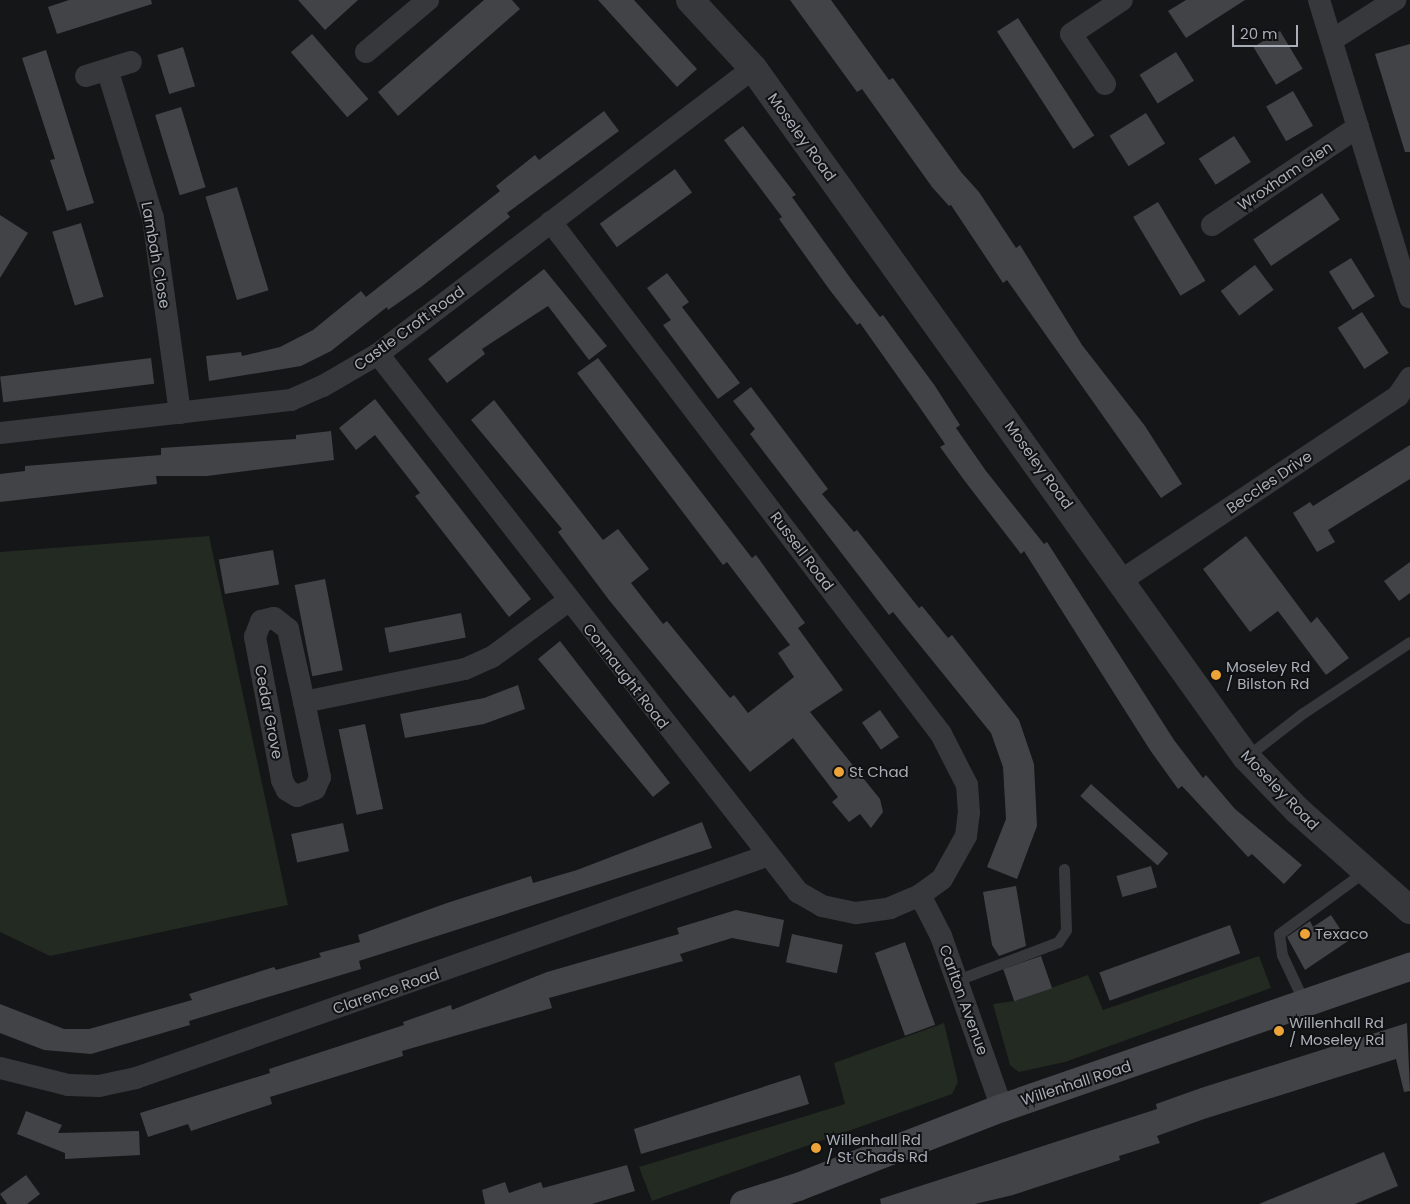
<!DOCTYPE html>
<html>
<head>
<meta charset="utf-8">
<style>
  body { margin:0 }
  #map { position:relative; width:1410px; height:1204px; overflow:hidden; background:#151617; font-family:Poppins,sans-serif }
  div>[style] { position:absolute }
  .green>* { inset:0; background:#222a22 }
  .building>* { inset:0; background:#424347; transform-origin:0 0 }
  .service>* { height:11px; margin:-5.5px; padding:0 5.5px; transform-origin:5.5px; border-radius:5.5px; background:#37383c }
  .minor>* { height:22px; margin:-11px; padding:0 11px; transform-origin:11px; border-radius:11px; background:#37383c }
  .tertiary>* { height:28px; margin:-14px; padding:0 14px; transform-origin:14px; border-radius:14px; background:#37383c }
  .secondary>* { height:28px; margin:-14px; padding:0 14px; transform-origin:14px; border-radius:14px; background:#45474c }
  .dots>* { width:14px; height:14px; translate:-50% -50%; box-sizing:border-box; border:2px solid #101112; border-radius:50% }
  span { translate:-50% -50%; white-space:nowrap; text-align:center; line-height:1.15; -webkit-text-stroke:4px #101112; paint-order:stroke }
  .street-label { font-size:15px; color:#a8adb7 }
  .poi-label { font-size:15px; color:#a8adb7 }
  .left { translate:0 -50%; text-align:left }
  .scale { position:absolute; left:1232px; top:25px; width:66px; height:22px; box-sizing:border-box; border:2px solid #a8adb7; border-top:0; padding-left:6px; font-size:15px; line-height:18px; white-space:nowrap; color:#a8adb7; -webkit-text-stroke:4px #101112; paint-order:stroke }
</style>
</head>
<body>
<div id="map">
  <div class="green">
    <div style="clip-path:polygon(209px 536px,288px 905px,50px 956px,0 932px,0 552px)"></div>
    <div style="clip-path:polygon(1259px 956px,1271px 988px,1065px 1062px,1019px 1072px,1010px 1065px,993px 1004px,1014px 1001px,1088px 975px,1103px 1010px)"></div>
    <div style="clip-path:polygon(944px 1023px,958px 1082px,952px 1094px,652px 1201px,639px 1167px,845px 1104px,834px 1063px)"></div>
  </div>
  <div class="building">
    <div style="clip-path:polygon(69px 0,151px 0,152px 4px,57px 34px,48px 7px)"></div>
    <div style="clip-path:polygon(298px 0,358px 0,325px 30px)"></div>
    <div style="clip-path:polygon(484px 0,512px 0,520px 9px,398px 116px,378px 92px)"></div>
    <div style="clip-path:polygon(598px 0,634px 0,697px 69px,677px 87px)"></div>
    <div style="clip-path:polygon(790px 0,831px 0,889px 80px,893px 78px,961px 172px,979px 192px,1016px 248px,1020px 245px,1082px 345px,1145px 426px,1182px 484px,1161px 498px,1007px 280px,1003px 283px,951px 205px,949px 206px,932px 187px,862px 89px,857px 92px)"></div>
    <div style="clip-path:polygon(1186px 0,1245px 0,1186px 38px,1168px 11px)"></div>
    <div style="left:1018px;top:18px;width:140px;height:25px;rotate:57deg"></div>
    <div style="left:1280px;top:31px;width:44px;height:31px;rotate:59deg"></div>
    <div style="left:312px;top:34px;width:86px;height:28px;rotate:49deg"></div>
    <div style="clip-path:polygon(1410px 44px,1410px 152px,1405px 152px,1375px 54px)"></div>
    <div style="left:183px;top:47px;width:41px;height:27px;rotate:73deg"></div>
    <div style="clip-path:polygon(46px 50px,94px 203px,67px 211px,50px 160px,55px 159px,22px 58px)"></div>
    <div style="left:1176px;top:52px;width:34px;height:43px;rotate:58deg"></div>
    <div style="left:1293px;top:91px;width:40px;height:31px;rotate:60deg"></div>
    <div style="left:181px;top:107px;width:84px;height:27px;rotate:73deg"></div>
    <div style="clip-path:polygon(604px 111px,619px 131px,507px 213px,510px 217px,421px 287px,388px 310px,387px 307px,331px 351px,301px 366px,209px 381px,206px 356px,241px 352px,242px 356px,280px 347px,313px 330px,361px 291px,366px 297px,500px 191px,496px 186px,535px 155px,539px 160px)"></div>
    <div style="left:1146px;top:113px;width:36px;height:43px;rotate:58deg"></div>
    <div style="clip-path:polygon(743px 126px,796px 195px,792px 197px,851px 279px,880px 317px,883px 315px,935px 386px,960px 425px,956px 428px,986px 471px,1044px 544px,1047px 542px,1174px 740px,1203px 778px,1206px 775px,1235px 809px,1302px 865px,1284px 884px,1252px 854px,1248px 857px,1182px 786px,1178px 789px,1150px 750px,1024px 551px,1021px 554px,964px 480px,940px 447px,945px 444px,918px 405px,860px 323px,857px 325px,829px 289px,779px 219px,782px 217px,724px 140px)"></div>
    <div style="left:1234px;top:136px;width:31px;height:42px;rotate:57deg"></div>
    <div style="left:675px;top:169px;width:29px;height:93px;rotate:54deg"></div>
    <div style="left:237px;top:187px;width:108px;height:33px;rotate:73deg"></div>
    <div style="left:1322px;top:193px;width:32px;height:83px;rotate:56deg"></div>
    <div style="left:1158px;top:202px;width:92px;height:29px;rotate:59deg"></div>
    <div style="clip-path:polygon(0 215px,28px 233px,0 278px)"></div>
    <div style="left:81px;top:223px;width:77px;height:30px;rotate:73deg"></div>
    <div style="left:1351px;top:258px;width:45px;height:26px;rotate:58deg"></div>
    <div style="left:1255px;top:265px;width:31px;height:43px;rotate:53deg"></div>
    <div style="clip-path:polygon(544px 269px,607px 346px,589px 360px,548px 306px,482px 349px,485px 354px,447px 383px,428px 359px)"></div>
    <div style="clip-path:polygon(667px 273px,689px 302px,682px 307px,740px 383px,718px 399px,663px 325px,671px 320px,647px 288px)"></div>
    <div style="left:1362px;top:312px;width:49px;height:29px;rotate:57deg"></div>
    <div style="left:151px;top:358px;width:26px;height:152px;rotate:83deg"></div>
    <div style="clip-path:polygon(598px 358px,752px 558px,756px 555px,805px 623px,798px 628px,843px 690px,810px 712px,880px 799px,883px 812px,871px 828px,860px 814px,849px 822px,832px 802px,838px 797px,793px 738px,750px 772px,609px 600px,558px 532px,562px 529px,471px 420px,494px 400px,603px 540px,618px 529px,649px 569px,631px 583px,663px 624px,667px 621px,730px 698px,734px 695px,748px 713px,794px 677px,778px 653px,790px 645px,727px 562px,723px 565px,577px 373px)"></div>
    <div style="clip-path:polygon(751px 387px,828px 489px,822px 494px,854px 532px,857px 530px,919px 608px,922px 606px,948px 638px,952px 635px,1019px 720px,1034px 764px,1037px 826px,1017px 879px,987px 867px,1006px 819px,1003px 767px,991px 733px,893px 612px,889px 615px,750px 434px,755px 429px,733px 401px)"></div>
    <div style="clip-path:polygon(375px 399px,531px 599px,509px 617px,415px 496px,420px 493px,375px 435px,356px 450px,339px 428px)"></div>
    <div style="clip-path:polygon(331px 431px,334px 460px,207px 476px,156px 476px,157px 484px,0 502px,0 474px,25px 471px,25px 466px,161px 455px,161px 448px,296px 439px,296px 435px)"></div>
    <div style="clip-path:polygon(1410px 445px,1410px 479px,1328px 530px,1335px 542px,1317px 552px,1293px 513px,1310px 502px,1313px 506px)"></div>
    <div style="clip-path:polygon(1246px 536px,1311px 623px,1317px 617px,1349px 658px,1326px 675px,1278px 611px,1250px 632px,1203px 569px)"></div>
    <div style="left:273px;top:550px;width:35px;height:55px;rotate:80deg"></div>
    <div style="clip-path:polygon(1410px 562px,1410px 593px,1399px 601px,1384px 581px)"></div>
    <div style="left:325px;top:579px;width:93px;height:31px;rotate:79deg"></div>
    <div style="left:461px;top:613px;width:25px;height:78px;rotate:79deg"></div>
    <div style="clip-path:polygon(560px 641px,670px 783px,653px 797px,538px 659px)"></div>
    <div style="clip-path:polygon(518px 685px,525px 709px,484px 724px,405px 738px,400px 714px,484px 698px)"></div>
    <div style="left:880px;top:710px;width:33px;height:22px;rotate:55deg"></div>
    <div style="left:365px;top:724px;width:87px;height:27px;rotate:78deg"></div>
    <div style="left:1091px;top:784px;width:104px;height:16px;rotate:42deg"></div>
    <div style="clip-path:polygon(702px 822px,712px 848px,359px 961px,361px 969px,189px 1021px,190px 1025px,91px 1054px,44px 1050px,0 1033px,0 1004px,64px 1029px,89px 1029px,192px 1000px,189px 994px,274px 967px,276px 970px,321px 957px,319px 953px,360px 942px,358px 935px,447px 903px,531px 876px,533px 883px,577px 870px)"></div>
    <div style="left:343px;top:823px;width:29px;height:53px;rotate:78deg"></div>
    <div style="left:1151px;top:866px;width:22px;height:36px;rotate:74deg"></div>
    <div style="clip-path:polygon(1016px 886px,1026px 946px,999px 956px,992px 945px,983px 892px)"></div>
    <div style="clip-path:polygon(736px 910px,784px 920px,779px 947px,732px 938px,680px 954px,683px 961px,549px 998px,552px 1008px,402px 1051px,403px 1056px,270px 1097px,272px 1104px,191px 1131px,188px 1124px,148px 1137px,140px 1113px,270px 1073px,269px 1069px,404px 1025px,403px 1022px,451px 1005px,452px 1010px,547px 972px,679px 934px,677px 928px)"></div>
    <div style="clip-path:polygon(1331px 915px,1348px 941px,1305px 970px,1287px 937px,1310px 921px,1313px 927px)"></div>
    <div style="left:1230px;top:925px;width:30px;height:139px;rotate:70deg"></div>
    <div style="left:792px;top:934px;width:52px;height:29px;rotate:12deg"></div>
    <div style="left:905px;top:942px;width:88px;height:32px;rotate:70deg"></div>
    <div style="left:1041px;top:956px;width:34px;height:40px;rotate:71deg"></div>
    <div style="clip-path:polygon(1407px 1023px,1410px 1091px,1404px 1092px,1396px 1059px,1204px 1119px,1157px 1136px,1160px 1143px,1119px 1156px,1120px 1160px,1013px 1195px,975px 1204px,881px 1204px,880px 1199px,1157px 1109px,1156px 1104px,1201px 1088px)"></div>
    <div style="clip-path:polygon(800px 1075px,809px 1104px,641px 1154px,634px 1129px)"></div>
    <div style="clip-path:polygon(26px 1111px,62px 1125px,58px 1133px,139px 1131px,140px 1155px,65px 1159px,65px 1153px,17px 1134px)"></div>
    <div style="clip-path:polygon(1384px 1152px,1398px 1186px,1355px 1204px,1259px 1204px)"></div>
    <div style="clip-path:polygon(627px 1165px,635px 1191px,592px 1204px,485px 1204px,482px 1190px,505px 1182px,509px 1193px,541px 1182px,543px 1188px)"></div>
    <div style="clip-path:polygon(26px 1175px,40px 1194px,27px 1204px,7px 1204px,0 1194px)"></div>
  </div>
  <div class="service">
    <div style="left:1246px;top:757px;width:72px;rotate:-37.7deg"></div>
    <div style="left:1303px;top:713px;width:128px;rotate:-33.6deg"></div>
    <div style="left:957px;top:980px;width:108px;rotate:-20.6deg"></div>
    <div style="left:1058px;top:942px;width:14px;rotate:-56deg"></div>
    <div style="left:1066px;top:930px;width:61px;rotate:-91.9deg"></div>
    <div style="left:1305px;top:1004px;width:54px;rotate:-115.1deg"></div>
    <div style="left:1282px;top:955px;width:21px;rotate:-98deg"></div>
    <div style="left:1279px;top:934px;width:107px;rotate:-36.2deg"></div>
  </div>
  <div class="minor">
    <div style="left:1319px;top:0;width:311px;rotate:73deg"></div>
    <div style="left:1332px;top:40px;width:75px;rotate:-32.4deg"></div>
    <div style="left:366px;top:52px;width:81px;rotate:-40deg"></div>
    <div style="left:108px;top:72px;width:153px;rotate:72.9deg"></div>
    <div style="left:153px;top:218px;width:197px;rotate:82.1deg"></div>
    <div style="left:86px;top:76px;width:47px;rotate:-17.3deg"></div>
    <div style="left:1105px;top:84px;width:60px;rotate:-124.2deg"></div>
    <div style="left:1071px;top:34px;width:61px;rotate:-33.7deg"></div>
    <div style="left:1212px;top:225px;width:176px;rotate:-33.9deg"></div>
    <div style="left:378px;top:354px;width:683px;rotate:52.02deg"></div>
    <div style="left:798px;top:892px;width:28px;rotate:30deg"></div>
    <div style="left:822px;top:906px;width:35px;rotate:12deg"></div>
    <div style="left:856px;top:913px;width:34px;rotate:-8deg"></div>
    <div style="left:890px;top:908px;width:33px;rotate:-23deg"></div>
    <div style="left:920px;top:895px;width:27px;rotate:-36deg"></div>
    <div style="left:942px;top:879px;width:49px;rotate:-60.8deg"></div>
    <div style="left:966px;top:836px;width:23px;rotate:-83deg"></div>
    <div style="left:969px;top:813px;width:28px;rotate:-94deg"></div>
    <div style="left:967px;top:785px;width:57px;rotate:-117deg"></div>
    <div style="left:941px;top:734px;width:644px;rotate:-127.3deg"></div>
    <div style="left:0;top:433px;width:293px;rotate:-6.5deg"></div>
    <div style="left:291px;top:400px;width:35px;rotate:-24deg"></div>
    <div style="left:323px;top:386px;width:64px;rotate:-30.2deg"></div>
    <div style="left:378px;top:354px;width:472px;rotate:-37.3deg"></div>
    <div style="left:1122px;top:580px;width:332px;rotate:-33.7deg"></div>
    <div style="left:1398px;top:396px;width:22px;rotate:-56deg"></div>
    <div style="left:304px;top:702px;width:77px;rotate:78deg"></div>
    <div style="left:320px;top:777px;width:13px;rotate:113deg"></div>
    <div style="left:315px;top:789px;width:19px;rotate:159deg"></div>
    <div style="left:297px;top:796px;width:12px;rotate:-149deg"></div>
    <div style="left:287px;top:790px;width:11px;rotate:-117deg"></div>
    <div style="left:282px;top:780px;width:146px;rotate:-100.7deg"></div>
    <div style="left:255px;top:637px;width:17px;rotate:-69deg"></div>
    <div style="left:261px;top:621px;width:13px;rotate:-13deg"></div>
    <div style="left:274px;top:618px;width:18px;rotate:38deg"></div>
    <div style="left:288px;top:629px;width:75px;rotate:77.6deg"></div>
    <div style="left:304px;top:702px;width:164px;rotate:-11.6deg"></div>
    <div style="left:465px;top:669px;width:30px;rotate:-24deg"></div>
    <div style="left:492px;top:657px;width:93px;rotate:-36.3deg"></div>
    <div style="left:920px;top:895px;width:46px;rotate:62.9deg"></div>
    <div style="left:941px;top:936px;width:182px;rotate:70.5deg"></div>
    <div style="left:0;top:1068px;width:70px;rotate:14deg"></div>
    <div style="left:68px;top:1085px;width:31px;rotate:2deg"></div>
    <div style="left:99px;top:1086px;width:38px;rotate:-12deg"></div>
    <div style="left:136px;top:1078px;width:668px;rotate:-19.41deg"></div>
  </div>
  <div class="tertiary">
    <div style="left:690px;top:0;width:93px;rotate:47.2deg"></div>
    <div style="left:753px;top:68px;width:847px;rotate:54.42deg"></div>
    <div style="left:1246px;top:757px;width:74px;rotate:46.1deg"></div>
    <div style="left:1297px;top:810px;width:151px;rotate:41.5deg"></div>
  </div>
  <div class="secondary">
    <div style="left:744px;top:1204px;width:57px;rotate:-17.5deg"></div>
    <div style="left:798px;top:1187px;width:219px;rotate:-21.2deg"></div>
    <div style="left:1002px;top:1108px;width:432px;rotate:-19.1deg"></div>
  </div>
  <div class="dots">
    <div style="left:1216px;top:675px;background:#eca438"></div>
    <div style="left:839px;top:772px;background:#eca438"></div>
    <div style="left:1305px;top:934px;background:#eca438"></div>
    <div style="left:1279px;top:1031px;background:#eca438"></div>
    <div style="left:816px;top:1148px;background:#eca438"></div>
  </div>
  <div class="street-label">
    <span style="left:802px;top:137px;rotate:54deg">Moseley Road</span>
    <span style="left:1285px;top:176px;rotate:-34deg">Wroxham Glen</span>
    <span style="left:156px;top:255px;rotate:80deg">Lambah Close</span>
    <span style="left:409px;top:328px;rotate:-36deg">Castle Croft Road</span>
    <span style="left:1039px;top:465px;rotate:54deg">Moseley Road</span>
    <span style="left:1269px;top:482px;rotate:-34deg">Beccles Drive</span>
    <span style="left:802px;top:551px;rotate:53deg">Russell Road</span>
    <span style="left:626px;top:676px;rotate:52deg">Connaught Road</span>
    <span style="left:269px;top:712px;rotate:79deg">Cedar Grove</span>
    <span style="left:1280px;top:790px;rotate:46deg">Moseley Road</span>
    <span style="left:386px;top:991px;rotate:-19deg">Clarence Road</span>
    <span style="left:964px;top:1000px;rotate:70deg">Carlton Avenue</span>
    <span style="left:1076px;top:1083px;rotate:-18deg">Willenhall Road</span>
  </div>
  <div class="poi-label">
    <span class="left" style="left:1226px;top:675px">Moseley Rd<br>/ Bilston Rd</span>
    <span class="left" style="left:849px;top:772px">St Chad</span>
    <span class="left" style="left:1315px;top:934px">Texaco</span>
    <span class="left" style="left:1289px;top:1031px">Willenhall Rd<br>/ Moseley Rd</span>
    <span class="left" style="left:826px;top:1148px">Willenhall Rd<br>/ St Chads Rd</span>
  </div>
  <div class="scale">20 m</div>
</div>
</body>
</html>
